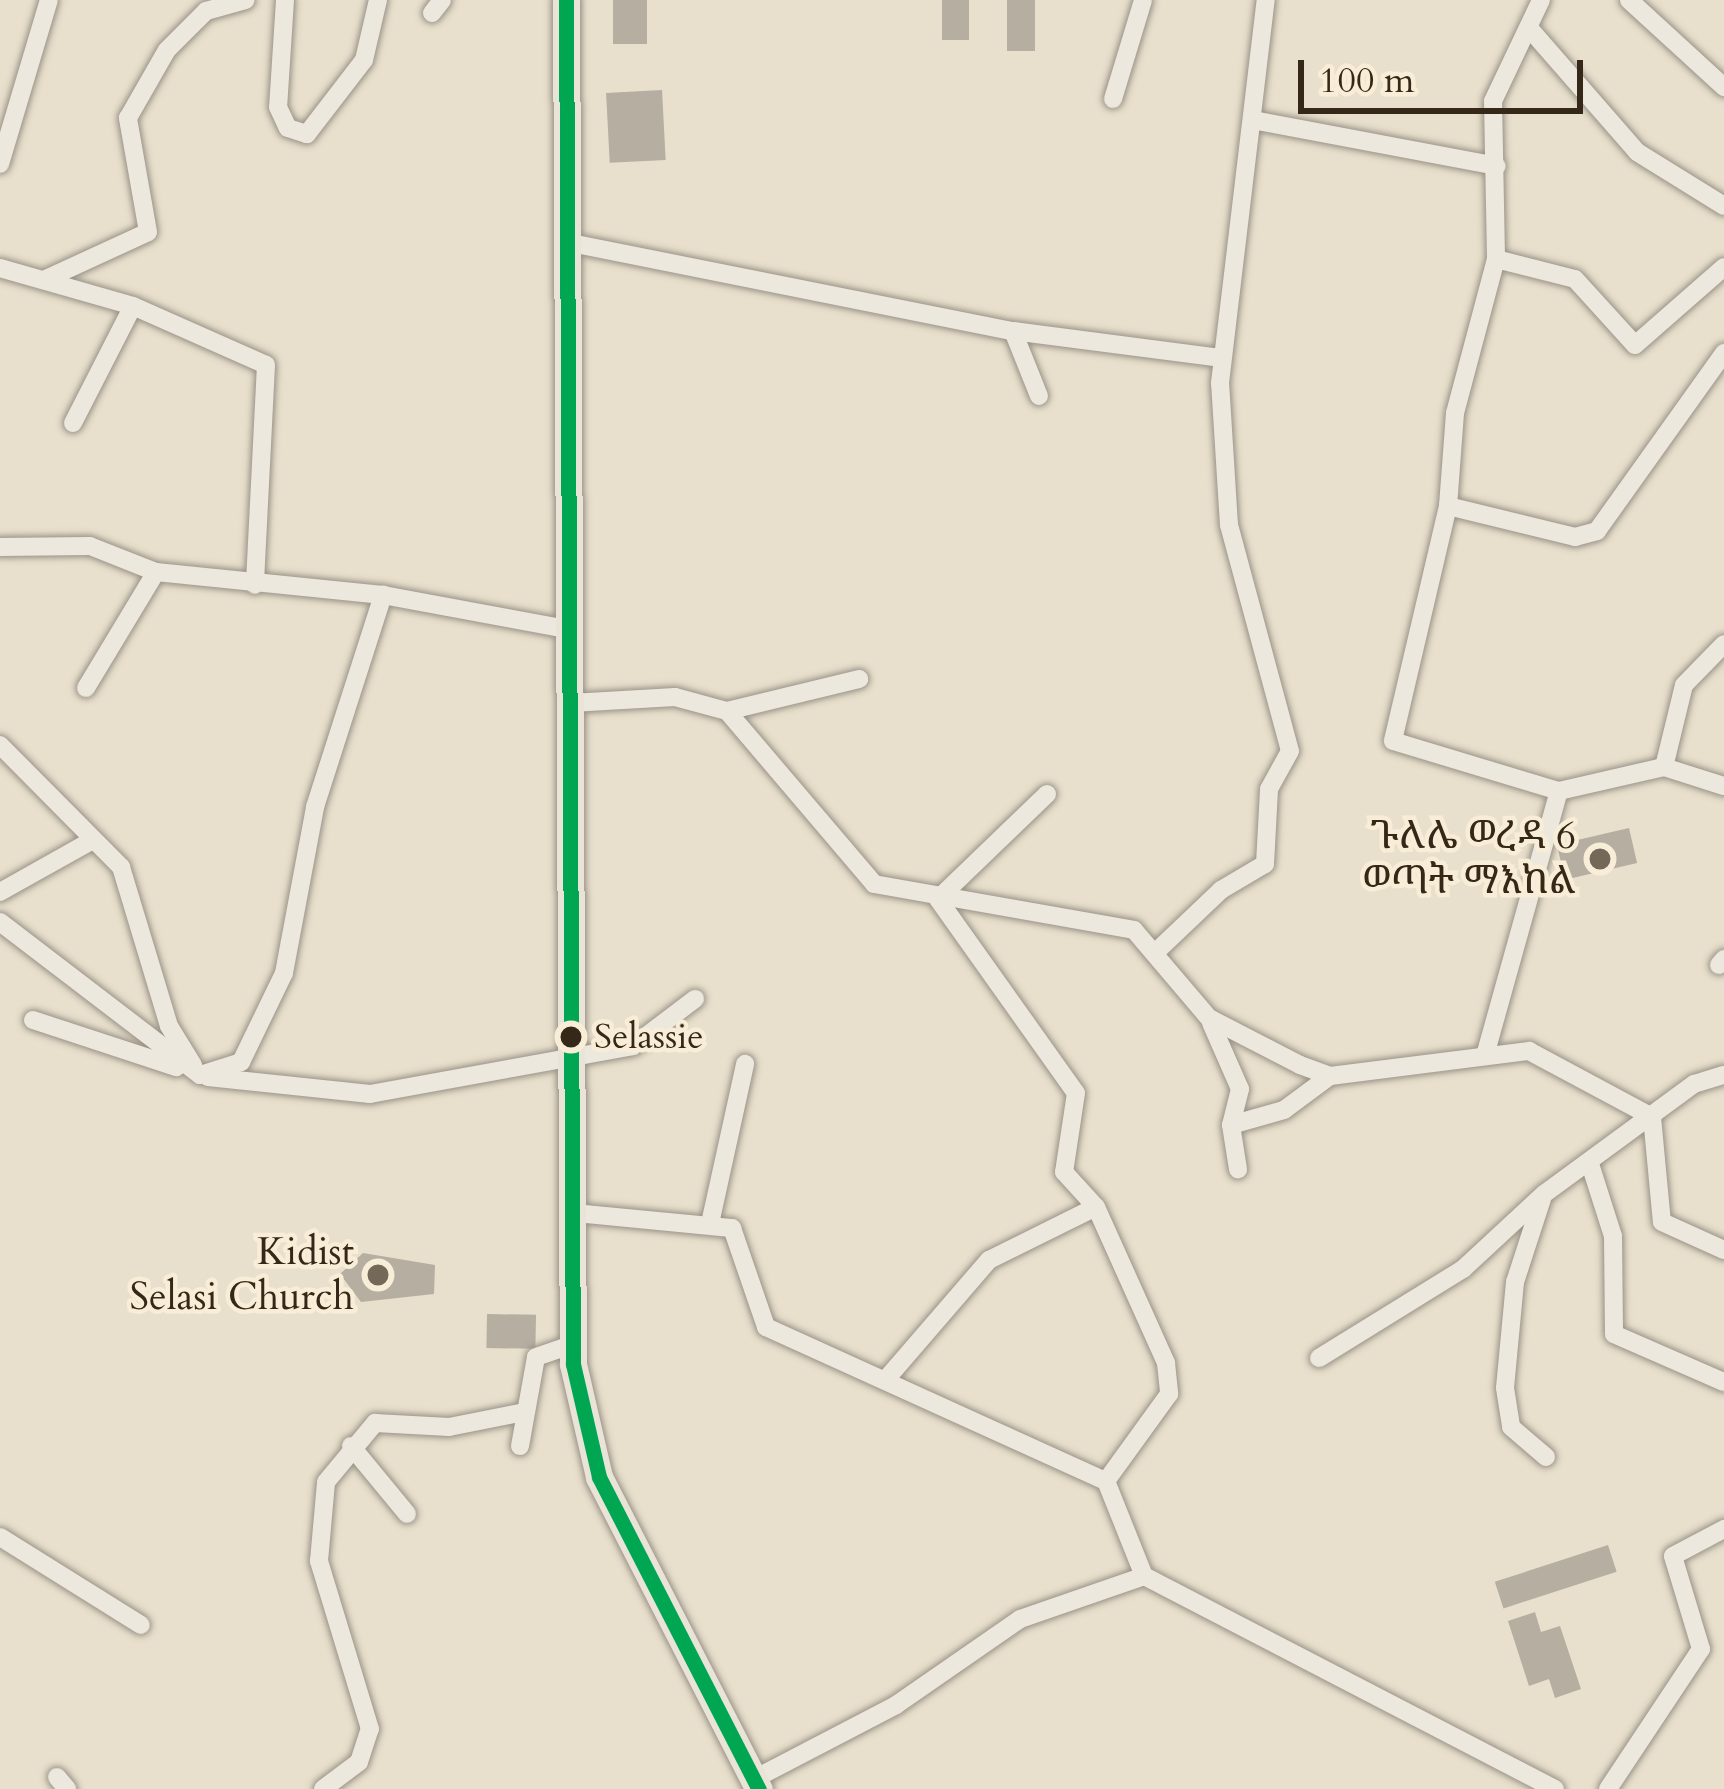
<!DOCTYPE html>
<html>
<head>
<meta charset="utf-8">
<style>
  body { margin:0 }
  #map { position:relative; width:1724px; height:1789px; overflow:hidden; background:#e8dfcc; font-family:Cardo,"Noto Serif Ethiopic",serif }
  div>[style] { position:absolute }
  .building>* { inset:0; background:#b5aea1; transform-origin:0 0 }
  .roads { filter:drop-shadow(0 0 3px #9a9387) drop-shadow(0 0 3px #9a9387) }
  .minor>* { height:18px; margin:-9px; padding:0 9px; transform-origin:9px; border-radius:9px; background:#ece8de }
  .primary>* { height:27px; margin:-13.5px; padding:0 13.5px; transform-origin:13.5px; border-radius:13.5px; background:#e9e3d8 }
  .bus-1>* { height:15px; margin:-7.5px; padding:0 7.5px; transform-origin:7.5px; border-radius:7.5px; background:#00a651 }
  .dots>* { width:33px; height:33px; translate:-50% -50%; box-sizing:border-box; border:6px solid #f8edd6; border-radius:50% }
  span { translate:-50% -50%; white-space:nowrap; text-align:center; line-height:1.15; -webkit-text-stroke:9px #f8edd6; paint-order:stroke }
  .bus-label { font-size:36px; color:#362819 }
  .left { translate:0 -50%; text-align:left }
  .poi-label { font-size:39px; color:#362819 }
  .right { translate:-100% -50%; text-align:right }
  .scale { position:absolute; left:1298px; top:60px; width:285px; height:54px; box-sizing:border-box; border:6px solid #362819; border-top:0; padding-left:15px; font-size:36px; line-height:42px; white-space:nowrap; color:#362819; -webkit-text-stroke:9px #f8edd6; paint-order:stroke }
</style>
</head>
<body>
<div id="map">
  <div class="building">
    <div style="left:613px;top:0;width:34px;height:44px"></div>
    <div style="left:942px;top:0;width:27px;height:40px"></div>
    <div style="left:1007px;top:0;width:28px;height:51px"></div>
    <div style="left:662px;top:90px;width:70px;height:56px;rotate:87deg"></div>
    <div style="left:1629px;top:828px;width:36px;height:74px;rotate:77deg"></div>
    <div style="clip-path:polygon(363px 1253px,435px 1265px,434px 1294px,361px 1302px,340px 1274px)"></div>
    <div style="left:487px;top:1314px;width:49px;height:34px;rotate:1deg"></div>
    <div style="left:1608px;top:1545px;width:28px;height:119px;rotate:72deg"></div>
    <div style="clip-path:polygon(1535px 1612px,1541px 1632px,1560px 1626px,1581px 1689px,1555px 1698px,1549px 1679px,1529px 1686px,1508px 1621px)"></div>
  </div>
  <div class="roads">
    <div class="minor">
      <div style="left:285px;top:0;width:107px;rotate:93.7deg"></div>
      <div style="left:278px;top:107px;width:23px;rotate:65deg"></div>
      <div style="left:288px;top:128px;width:20px;rotate:18deg"></div>
      <div style="left:307px;top:134px;width:93px;rotate:-52.4deg"></div>
      <div style="left:364px;top:60px;width:62px;rotate:-76.9deg"></div>
      <div style="left:1541px;top:0;width:112px;rotate:115.4deg"></div>
      <div style="left:1493px;top:101px;width:158px;rotate:88.9deg"></div>
      <div style="left:1496px;top:259px;width:159px;rotate:104.9deg"></div>
      <div style="left:1455px;top:413px;width:93px;rotate:94.3deg"></div>
      <div style="left:1448px;top:506px;width:241px;rotate:103.2deg"></div>
      <div style="left:1393px;top:741px;width:173px;rotate:16.8deg"></div>
      <div style="left:1559px;top:791px;width:108px;rotate:-12.9deg"></div>
      <div style="left:1664px;top:767px;width:63px;rotate:17.6deg"></div>
      <div style="left:1629px;top:0;width:129px;rotate:42.5deg"></div>
      <div style="left:432px;top:13px;width:16px;rotate:-52deg"></div>
      <div style="left:1529px;top:28px;width:164px;rotate:48.9deg"></div>
      <div style="left:1637px;top:152px;width:102px;rotate:31.8deg"></div>
      <div style="left:1113px;top:99px;width:103px;rotate:-73.1deg"></div>
      <div style="left:1253px;top:120px;width:248px;rotate:10.7deg"></div>
      <div style="left:0;top:164px;width:171px;rotate:-73.4deg"></div>
      <div style="left:571px;top:243px;width:451px;rotate:11.3deg"></div>
      <div style="left:1013px;top:331px;width:209px;rotate:7.4deg"></div>
      <div style="left:1496px;top:259px;width:81px;rotate:14.2deg"></div>
      <div style="left:1575px;top:279px;width:89px;rotate:47.7deg"></div>
      <div style="left:1635px;top:345px;width:118px;rotate:-41.2deg"></div>
      <div style="left:0;top:268px;width:138px;rotate:15.9deg"></div>
      <div style="left:133px;top:306px;width:145px;rotate:23.9deg"></div>
      <div style="left:266px;top:365px;width:220px;rotate:92.9deg"></div>
      <div style="left:46px;top:279px;width:112px;rotate:-24.7deg"></div>
      <div style="left:148px;top:232px;width:116px;rotate:-100deg"></div>
      <div style="left:128px;top:118px;width:78px;rotate:-60.2deg"></div>
      <div style="left:167px;top:50px;width:55px;rotate:-45deg"></div>
      <div style="left:206px;top:11px;width:41px;rotate:-15.4deg"></div>
      <div style="left:1013px;top:331px;width:70px;rotate:68.2deg"></div>
      <div style="left:73px;top:423px;width:131px;rotate:-62.9deg"></div>
      <div style="left:1448px;top:506px;width:131px;rotate:13.7deg"></div>
      <div style="left:1575px;top:537px;width:23px;rotate:-15deg"></div>
      <div style="left:1597px;top:531px;width:219px;rotate:-54.5deg"></div>
      <div style="left:0;top:547px;width:90px;rotate:-0.6deg"></div>
      <div style="left:90px;top:546px;width:71px;rotate:21.5deg"></div>
      <div style="left:156px;top:572px;width:228px;rotate:5.8deg"></div>
      <div style="left:383px;top:595px;width:192px;rotate:10.5deg"></div>
      <div style="left:86px;top:688px;width:135px;rotate:-58.9deg"></div>
      <div style="left:571px;top:703px;width:104px;rotate:-3.3deg"></div>
      <div style="left:675px;top:697px;width:54px;rotate:15.1deg"></div>
      <div style="left:727px;top:711px;width:227px;rotate:49.6deg"></div>
      <div style="left:874px;top:884px;width:264px;rotate:10deg"></div>
      <div style="left:1134px;top:930px;width:116px;rotate:49.6deg"></div>
      <div style="left:1209px;top:1018px;width:102px;rotate:27.3deg"></div>
      <div style="left:1300px;top:1065px;width:32px;rotate:20deg"></div>
      <div style="left:1330px;top:1076px;width:201px;rotate:-7.2deg"></div>
      <div style="left:1529px;top:1051px;width:140px;rotate:28.2deg"></div>
      <div style="left:727px;top:711px;width:136px;rotate:-13.6deg"></div>
      <div style="left:0;top:745px;width:172px;rotate:45.2deg"></div>
      <div style="left:121px;top:867px;width:166px;rotate:73.2deg"></div>
      <div style="left:169px;top:1026px;width:46px;rotate:58.4deg"></div>
      <div style="left:1664px;top:767px;width:84px;rotate:-76.3deg"></div>
      <div style="left:1684px;top:685px;width:57px;rotate:-45.7deg"></div>
      <div style="left:1047px;top:794px;width:151px;rotate:136.1deg"></div>
      <div style="left:938px;top:899px;width:238px;rotate:54.6deg"></div>
      <div style="left:1076px;top:1093px;width:80px;rotate:98.6deg"></div>
      <div style="left:1064px;top:1172px;width:47px;rotate:47.6deg"></div>
      <div style="left:1096px;top:1207px;width:171px;rotate:65.8deg"></div>
      <div style="left:1166px;top:1363px;width:31px;rotate:84deg"></div>
      <div style="left:1169px;top:1394px;width:107px;rotate:125.9deg"></div>
      <div style="left:0;top:892px;width:102px;rotate:-29.3deg"></div>
      <div style="left:0;top:922px;width:252px;rotate:37.4deg"></div>
      <div style="left:200px;top:1075px;width:43px;rotate:-17.6deg"></div>
      <div style="left:241px;top:1062px;width:99px;rotate:-64.2deg"></div>
      <div style="left:284px;top:973px;width:169px;rotate:-79.4deg"></div>
      <div style="left:315px;top:807px;width:223px;rotate:-72.2deg"></div>
      <div style="left:1159px;top:949px;width:86px;rotate:-43.6deg"></div>
      <div style="left:1221px;top:890px;width:51px;rotate:-30.6deg"></div>
      <div style="left:1265px;top:864px;width:75px;rotate:-86.9deg"></div>
      <div style="left:1269px;top:789px;width:43px;rotate:-61.1deg"></div>
      <div style="left:1290px;top:751px;width:234px;rotate:-105.1deg"></div>
      <div style="left:1229px;top:525px;width:142px;rotate:-93.6deg"></div>
      <div style="left:1220px;top:383px;width:386px;rotate:-83.2deg"></div>
      <div style="left:1719px;top:965px;width:8px;rotate:-50deg"></div>
      <div style="left:33px;top:1020px;width:151px;rotate:18.2deg"></div>
      <div style="left:1211px;top:1023px;width:72px;rotate:66.3deg"></div>
      <div style="left:1240px;top:1089px;width:37px;rotate:104deg"></div>
      <div style="left:1231px;top:1125px;width:45px;rotate:81deg"></div>
      <div style="left:1486px;top:1052px;width:271px;rotate:-74.4deg"></div>
      <div style="left:208px;top:1077px;width:163px;rotate:6deg"></div>
      <div style="left:370px;top:1094px;width:267px;rotate:-10.3deg"></div>
      <div style="left:633px;top:1046px;width:78px;rotate:-37.2deg"></div>
      <div style="left:1652px;top:1117px;width:105px;rotate:84.6deg"></div>
      <div style="left:1662px;top:1222px;width:68px;rotate:24.3deg"></div>
      <div style="left:1231px;top:1125px;width:55px;rotate:-15.8deg"></div>
      <div style="left:1284px;top:1110px;width:57px;rotate:-36.5deg"></div>
      <div style="left:1590px;top:1164px;width:76px;rotate:72.3deg"></div>
      <div style="left:1613px;top:1236px;width:98px;rotate:89.4deg"></div>
      <div style="left:1614px;top:1334px;width:120px;rotate:23.6deg"></div>
      <div style="left:1542px;top:1199px;width:87px;rotate:108deg"></div>
      <div style="left:1515px;top:1282px;width:106px;rotate:95.4deg"></div>
      <div style="left:1505px;top:1388px;width:39px;rotate:81deg"></div>
      <div style="left:1511px;top:1427px;width:46px;rotate:40.6deg"></div>
      <div style="left:575px;top:1213px;width:158px;rotate:5.5deg"></div>
      <div style="left:732px;top:1228px;width:105px;rotate:71deg"></div>
      <div style="left:766px;top:1327px;width:373px;rotate:24.4deg"></div>
      <div style="left:1106px;top:1481px;width:102px;rotate:68.2deg"></div>
      <div style="left:711px;top:1219px;width:159px;rotate:-77.6deg"></div>
      <div style="left:1319px;top:1358px;width:169px;rotate:-31.7deg"></div>
      <div style="left:1463px;top:1269px;width:110px;rotate:-42.8deg"></div>
      <div style="left:1544px;top:1194px;width:186px;rotate:-36.3deg"></div>
      <div style="left:1694px;top:1084px;width:31px;rotate:-17deg"></div>
      <div style="left:888px;top:1377px;width:155px;rotate:-49.2deg"></div>
      <div style="left:989px;top:1260px;width:119px;rotate:-26.4deg"></div>
      <div style="left:351px;top:1446px;width:88px;rotate:50.5deg"></div>
      <div style="left:520px;top:1446px;width:90px;rotate:-79.8deg"></div>
      <div style="left:536px;top:1357px;width:40px;rotate:-18.9deg"></div>
      <div style="left:0;top:1537px;width:166px;rotate:32deg"></div>
      <div style="left:57px;top:1777px;width:16px;rotate:50deg"></div>
      <div style="left:754px;top:1779px;width:160px;rotate:-27.5deg"></div>
      <div style="left:896px;top:1705px;width:151px;rotate:-34.7deg"></div>
      <div style="left:1020px;top:1619px;width:131px;rotate:-19.1deg"></div>
      <div style="left:1144px;top:1576px;width:463px;rotate:27.4deg"></div>
      <div style="left:323px;top:1789px;width:45px;rotate:-36.9deg"></div>
      <div style="left:359px;top:1762px;width:35px;rotate:-72deg"></div>
      <div style="left:370px;top:1729px;width:176px;rotate:-106.9deg"></div>
      <div style="left:319px;top:1561px;width:79px;rotate:-84.9deg"></div>
      <div style="left:326px;top:1482px;width:77px;rotate:-50.3deg"></div>
      <div style="left:375px;top:1423px;width:74px;rotate:3.1deg"></div>
      <div style="left:449px;top:1427px;width:77px;rotate:-11.2deg"></div>
      <div style="left:1608px;top:1789px;width:168px;rotate:-56.4deg"></div>
      <div style="left:1701px;top:1649px;width:97px;rotate:-106.8deg"></div>
      <div style="left:1673px;top:1556px;width:58px;rotate:-27.9deg"></div>
    </div>
    <div class="primary">
      <div style="left:566px;top:0;width:1364px;rotate:89.71deg"></div>
      <div style="left:573px;top:1364px;width:116px;rotate:77deg"></div>
      <div style="left:599px;top:1477px;width:351px;rotate:62.9deg"></div>
    </div>
  </div>
  <div class="bus-1">
    <div style="left:566px;top:0;width:1364px;rotate:89.71deg"></div>
    <div style="left:573px;top:1364px;width:116px;rotate:77deg"></div>
    <div style="left:599px;top:1477px;width:351px;rotate:62.9deg"></div>
  </div>
  <div class="dots">
    <div style="left:1600px;top:859px;background:#746858"></div>
    <div style="left:571px;top:1037px;background:#362819"></div>
    <div style="left:378px;top:1275px;background:#746858"></div>
  </div>
  <div class="bus-label">
    <span class="left" style="left:594px;top:1037px">Selassie</span>
  </div>
  <div class="poi-label">
    <span class="right" style="left:1576px;top:859px">ጉለሌ ወረዳ 6<br>ወጣት ማእከል</span>
    <span class="right" style="left:354px;top:1275px">Kidist<br>Selasi Church</span>
  </div>
  <div class="scale">100 m</div>
</div>
</body>
</html>
